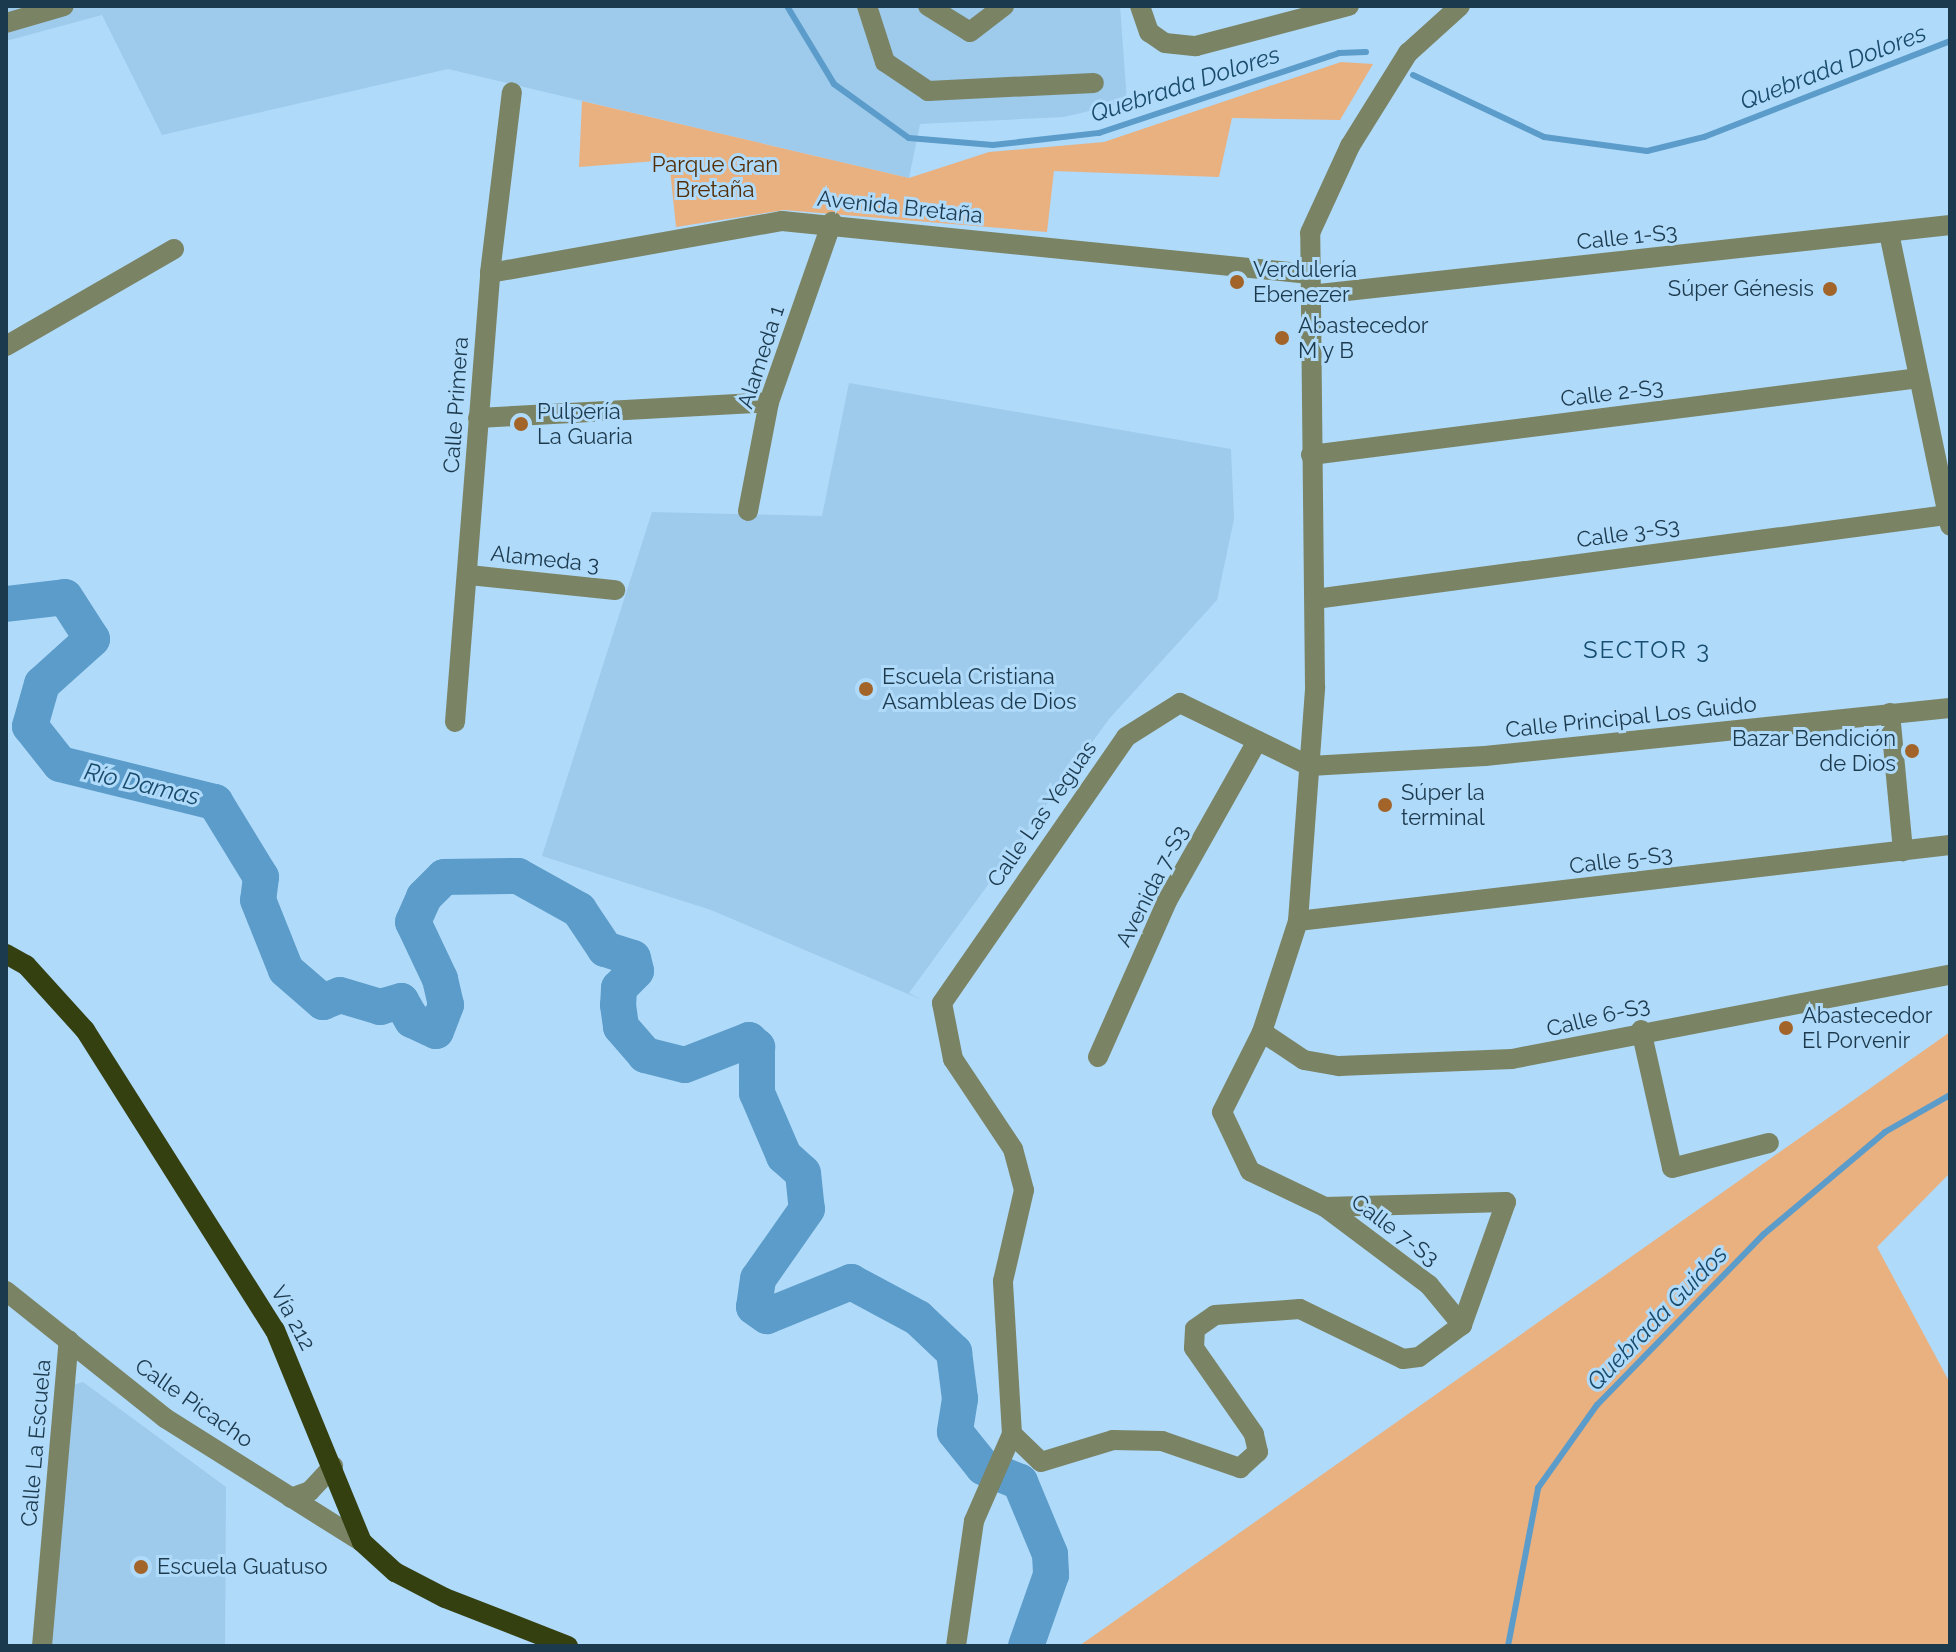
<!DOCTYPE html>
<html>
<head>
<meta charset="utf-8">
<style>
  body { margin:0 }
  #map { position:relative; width:1956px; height:1652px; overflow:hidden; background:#b0daf9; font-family:Raleway,sans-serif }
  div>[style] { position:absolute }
  .built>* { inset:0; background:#9ecaeb }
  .green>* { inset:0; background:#e9b080 }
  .stream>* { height:6px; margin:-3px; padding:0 3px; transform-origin:3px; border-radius:3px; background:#5b9cca }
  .river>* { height:36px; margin:-18px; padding:0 18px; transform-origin:18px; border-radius:18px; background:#5b9cca }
  .minor>* { height:20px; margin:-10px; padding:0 10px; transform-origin:10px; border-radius:10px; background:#7a8364 }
  .major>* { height:20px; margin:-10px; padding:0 10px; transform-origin:10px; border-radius:10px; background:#354011 }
  .dots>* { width:22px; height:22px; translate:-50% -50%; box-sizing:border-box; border:4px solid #b0daf9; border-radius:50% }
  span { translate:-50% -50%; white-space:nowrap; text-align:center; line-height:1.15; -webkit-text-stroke:6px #b0daf9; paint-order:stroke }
  .park-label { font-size:22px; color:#532d04 }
  .street-label { font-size:22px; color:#1c3a4e }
  .poi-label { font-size:22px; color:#1c3a4e }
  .left { translate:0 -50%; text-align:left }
  .right { translate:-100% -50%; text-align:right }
  .water-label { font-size:24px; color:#194b6c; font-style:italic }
  .neighbourhood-label { font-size:24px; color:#164e71; letter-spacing:2px }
  .frame { position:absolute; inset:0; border:8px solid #1c3a4e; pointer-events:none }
</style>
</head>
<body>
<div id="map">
  <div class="built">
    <div style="clip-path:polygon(6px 6px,1120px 6px,1127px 102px,1064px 117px,920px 124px,909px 178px,448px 69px,162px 135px,102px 15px,6px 41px)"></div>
    <div style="clip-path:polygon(849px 383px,1231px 449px,1234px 519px,1217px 600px,1109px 719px,909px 993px,922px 1000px,711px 910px,542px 856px,652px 512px,822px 516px)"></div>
    <div style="clip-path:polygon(83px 1382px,226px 1487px,225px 1646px,51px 1646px,73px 1385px)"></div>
  </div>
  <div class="green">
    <div style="clip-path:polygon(1341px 62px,1373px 64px,1340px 120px,1232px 118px,1219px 177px,1054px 171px,1047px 232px,784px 210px,676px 227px,669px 160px,579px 167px,582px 101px,909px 178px,989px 152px,1104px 142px)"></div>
    <div style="clip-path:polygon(1950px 1032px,1950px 1173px,1877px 1247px,1950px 1383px,1950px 1646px,1079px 1646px)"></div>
  </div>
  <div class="stream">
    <div style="left:787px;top:6px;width:91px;rotate:58.9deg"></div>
    <div style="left:834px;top:84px;width:92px;rotate:35.8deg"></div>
    <div style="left:909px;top:138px;width:84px;rotate:4.8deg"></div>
    <div style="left:993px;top:145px;width:107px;rotate:-6.5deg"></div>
    <div style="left:1099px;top:133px;width:253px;rotate:-18.4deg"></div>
    <div style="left:1339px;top:53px;width:27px;rotate:-2deg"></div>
    <div style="left:1413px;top:75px;width:145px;rotate:25.3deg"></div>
    <div style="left:1544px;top:137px;width:104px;rotate:7.7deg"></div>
    <div style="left:1647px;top:151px;width:59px;rotate:-13.8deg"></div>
    <div style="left:1704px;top:137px;width:264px;rotate:-21.3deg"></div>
    <div style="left:1508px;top:1646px;width:161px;rotate:-79.2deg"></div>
    <div style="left:1538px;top:1488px;width:102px;rotate:-54.6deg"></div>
    <div style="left:1597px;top:1405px;width:239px;rotate:-45.7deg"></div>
    <div style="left:1764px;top:1234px;width:158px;rotate:-40.1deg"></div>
    <div style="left:1885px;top:1132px;width:75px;rotate:-29.6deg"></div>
  </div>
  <div class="river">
    <div style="left:6px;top:604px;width:59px;rotate:-6.8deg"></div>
    <div style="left:65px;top:597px;width:50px;rotate:57.3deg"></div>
    <div style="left:92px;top:639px;width:67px;rotate:138deg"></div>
    <div style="left:42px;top:684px;width:44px;rotate:105.9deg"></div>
    <div style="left:30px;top:726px;width:48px;rotate:51.7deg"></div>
    <div style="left:60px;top:764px;width:160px;rotate:13.8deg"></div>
    <div style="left:215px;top:802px;width:88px;rotate:58.5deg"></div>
    <div style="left:261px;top:877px;width:23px;rotate:97deg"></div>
    <div style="left:258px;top:900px;width:75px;rotate:68.2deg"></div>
    <div style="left:286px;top:970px;width:49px;rotate:40.9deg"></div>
    <div style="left:323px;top:1002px;width:18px;rotate:-22deg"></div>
    <div style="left:340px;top:995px;width:42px;rotate:16.7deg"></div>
    <div style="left:380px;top:1007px;width:22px;rotate:-16deg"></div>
    <div style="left:401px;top:1001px;width:22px;rotate:60deg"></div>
    <div style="left:412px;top:1020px;width:26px;rotate:25deg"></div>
    <div style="left:436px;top:1031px;width:28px;rotate:-69deg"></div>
    <div style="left:446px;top:1005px;width:27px;rotate:-103deg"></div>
    <div style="left:440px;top:979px;width:63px;rotate:-115.3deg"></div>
    <div style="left:413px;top:922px;width:27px;rotate:-66deg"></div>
    <div style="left:424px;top:897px;width:28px;rotate:-45deg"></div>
    <div style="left:444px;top:877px;width:74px;rotate:-0.8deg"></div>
    <div style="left:518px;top:876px;width:70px;rotate:29.1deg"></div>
    <div style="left:579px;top:910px;width:47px;rotate:56.3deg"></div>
    <div style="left:605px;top:949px;width:29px;rotate:18deg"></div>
    <div style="left:633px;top:958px;width:13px;rotate:77deg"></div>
    <div style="left:636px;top:971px;width:24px;rotate:135deg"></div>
    <div style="left:619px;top:988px;width:17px;rotate:93deg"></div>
    <div style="left:618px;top:1005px;width:22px;rotate:82deg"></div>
    <div style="left:621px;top:1027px;width:37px;rotate:49deg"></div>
    <div style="left:645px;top:1055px;width:41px;rotate:14deg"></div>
    <div style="left:685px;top:1065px;width:69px;rotate:-21.3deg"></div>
    <div style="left:749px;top:1040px;width:11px;rotate:41deg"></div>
    <div style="left:757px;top:1047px;width:46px;rotate:90deg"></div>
    <div style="left:757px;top:1093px;width:69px;rotate:66.8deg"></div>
    <div style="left:784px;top:1156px;width:25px;rotate:42deg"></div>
    <div style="left:803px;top:1173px;width:36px;rotate:84deg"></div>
    <div style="left:807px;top:1209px;width:85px;rotate:125deg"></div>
    <div style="left:758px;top:1279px;width:28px;rotate:98deg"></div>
    <div style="left:754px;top:1307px;width:16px;rotate:35deg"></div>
    <div style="left:767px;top:1316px;width:91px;rotate:-22deg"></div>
    <div style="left:851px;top:1282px;width:76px;rotate:28.2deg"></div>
    <div style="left:918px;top:1318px;width:50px;rotate:43.4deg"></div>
    <div style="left:954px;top:1352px;width:47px;rotate:82.7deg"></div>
    <div style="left:960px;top:1399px;width:33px;rotate:99deg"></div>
    <div style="left:955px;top:1432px;width:45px;rotate:51.3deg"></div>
    <div style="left:983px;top:1467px;width:40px;rotate:22deg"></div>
    <div style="left:1020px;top:1482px;width:78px;rotate:67.4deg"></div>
    <div style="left:1050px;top:1554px;width:21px;rotate:87deg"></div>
    <div style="left:1051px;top:1575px;width:75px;rotate:109.4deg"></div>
  </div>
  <div class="minor">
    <div style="left:867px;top:6px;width:59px;rotate:72.2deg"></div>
    <div style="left:885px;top:62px;width:52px;rotate:34deg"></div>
    <div style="left:928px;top:91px;width:166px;rotate:-2.8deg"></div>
    <div style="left:928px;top:6px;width:49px;rotate:31.8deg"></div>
    <div style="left:970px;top:32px;width:43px;rotate:-37.4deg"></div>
    <div style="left:1140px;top:6px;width:28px;rotate:71deg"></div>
    <div style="left:1149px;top:32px;width:19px;rotate:35deg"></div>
    <div style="left:1165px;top:43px;width:31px;rotate:6deg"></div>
    <div style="left:1196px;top:46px;width:158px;rotate:-14.7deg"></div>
    <div style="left:6px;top:23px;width:60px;rotate:-16.3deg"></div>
    <div style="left:1889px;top:233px;width:299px;rotate:78.2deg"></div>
    <div style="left:490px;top:273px;width:297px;rotate:-10.1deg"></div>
    <div style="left:782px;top:221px;width:530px;rotate:5.74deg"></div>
    <div style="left:1310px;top:295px;width:644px;rotate:-6.24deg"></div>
    <div style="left:6px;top:346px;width:194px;rotate:-30deg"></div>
    <div style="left:478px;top:418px;width:291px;rotate:-3.1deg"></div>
    <div style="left:1311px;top:455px;width:613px;rotate:-7.22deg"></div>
    <div style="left:748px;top:511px;width:111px;rotate:-79.1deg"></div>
    <div style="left:769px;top:402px;width:191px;rotate:-70.7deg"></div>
    <div style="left:469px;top:575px;width:147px;rotate:5.9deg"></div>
    <div style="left:1315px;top:599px;width:638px;rotate:-7.57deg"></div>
    <div style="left:1890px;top:713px;width:139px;rotate:84.6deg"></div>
    <div style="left:455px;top:722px;width:450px;rotate:-85.5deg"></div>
    <div style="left:490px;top:273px;width:182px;rotate:-83.1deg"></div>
    <div style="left:1298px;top:921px;width:656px;rotate:-6.65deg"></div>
    <div style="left:1641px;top:1030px;width:141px;rotate:77.3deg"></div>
    <div style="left:1672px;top:1168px;width:100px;rotate:-14.5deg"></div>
    <div style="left:1262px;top:1032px;width:50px;rotate:33.7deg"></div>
    <div style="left:1304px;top:1060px;width:36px;rotate:10deg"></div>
    <div style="left:1339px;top:1066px;width:173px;rotate:-2.3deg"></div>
    <div style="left:1512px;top:1059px;width:446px;rotate:-10.9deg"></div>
    <div style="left:1098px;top:1057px;width:171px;rotate:-66.1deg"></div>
    <div style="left:1167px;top:901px;width:184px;rotate:-60.6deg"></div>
    <div style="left:1325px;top:1207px;width:181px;rotate:-1.6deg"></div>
    <div style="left:1506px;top:1202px;width:131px;rotate:109.7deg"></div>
    <div style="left:6px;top:1291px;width:203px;rotate:38.6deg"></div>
    <div style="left:165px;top:1418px;width:233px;rotate:32.2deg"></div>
    <div style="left:1012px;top:1434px;width:40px;rotate:44deg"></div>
    <div style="left:1041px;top:1462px;width:75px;rotate:-17deg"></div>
    <div style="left:1113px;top:1440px;width:49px;rotate:1.2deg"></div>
    <div style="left:1162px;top:1441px;width:83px;rotate:19.1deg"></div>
    <div style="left:1240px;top:1468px;width:24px;rotate:-42deg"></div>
    <div style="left:1258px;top:1452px;width:18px;rotate:-103deg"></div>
    <div style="left:1254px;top:1434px;width:105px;rotate:-124.9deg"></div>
    <div style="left:1194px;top:1348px;width:19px;rotate:-87deg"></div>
    <div style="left:1195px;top:1329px;width:24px;rotate:-35deg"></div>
    <div style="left:1215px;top:1315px;width:85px;rotate:-4deg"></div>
    <div style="left:1300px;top:1309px;width:114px;rotate:25.9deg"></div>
    <div style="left:1403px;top:1359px;width:16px;rotate:-7deg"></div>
    <div style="left:1419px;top:1357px;width:54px;rotate:-36.7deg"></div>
    <div style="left:1462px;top:1325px;width:52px;rotate:-129.5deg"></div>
    <div style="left:1429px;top:1285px;width:130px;rotate:-143.1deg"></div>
    <div style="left:1325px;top:1207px;width:83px;rotate:-154.4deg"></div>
    <div style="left:1250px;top:1171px;width:65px;rotate:-115.4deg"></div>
    <div style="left:1222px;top:1112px;width:89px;rotate:-63.4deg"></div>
    <div style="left:1262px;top:1032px;width:117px;rotate:-72deg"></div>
    <div style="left:1298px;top:921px;width:235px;rotate:-85.8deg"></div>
    <div style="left:1315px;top:687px;width:454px;rotate:-90.6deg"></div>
    <div style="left:1310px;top:233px;width:96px;rotate:-65.3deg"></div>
    <div style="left:1350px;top:146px;width:110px;rotate:-58.1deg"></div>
    <div style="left:1408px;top:53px;width:70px;rotate:-42.1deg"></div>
    <div style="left:291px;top:1498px;width:20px;rotate:-20deg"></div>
    <div style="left:310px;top:1491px;width:34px;rotate:-47deg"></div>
    <div style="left:42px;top:1646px;width:307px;rotate:-85deg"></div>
    <div style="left:956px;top:1646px;width:126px;rotate:-81.8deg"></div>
    <div style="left:974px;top:1521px;width:95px;rotate:-66.4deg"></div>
    <div style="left:1012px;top:1434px;width:153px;rotate:-93.4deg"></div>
    <div style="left:1003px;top:1281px;width:93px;rotate:-77deg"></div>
    <div style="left:1024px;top:1190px;width:42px;rotate:-105deg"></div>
    <div style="left:1013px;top:1149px;width:108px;rotate:-123.7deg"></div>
    <div style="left:953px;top:1059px;width:57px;rotate:-101.1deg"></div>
    <div style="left:942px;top:1003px;width:323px;rotate:-55.3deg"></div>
    <div style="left:1126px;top:737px;width:64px;rotate:-32.2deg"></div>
    <div style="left:1180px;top:703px;width:144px;rotate:25.9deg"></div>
    <div style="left:1310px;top:766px;width:175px;rotate:-3.3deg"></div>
    <div style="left:1485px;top:756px;width:467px;rotate:-5.9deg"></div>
  </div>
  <div class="major">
    <div style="left:6px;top:954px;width:23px;rotate:29deg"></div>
    <div style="left:26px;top:965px;width:88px;rotate:47.8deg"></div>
    <div style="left:85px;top:1030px;width:355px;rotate:57.7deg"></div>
    <div style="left:275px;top:1330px;width:229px;rotate:67.7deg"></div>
    <div style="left:362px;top:1542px;width:45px;rotate:42.3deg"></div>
    <div style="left:395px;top:1572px;width:56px;rotate:27.5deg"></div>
    <div style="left:445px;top:1598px;width:132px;rotate:21.3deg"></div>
  </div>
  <div class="dots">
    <div style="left:1237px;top:282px;background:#a26429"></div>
    <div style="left:1830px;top:289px;background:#a26429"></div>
    <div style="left:1282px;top:338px;background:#a26429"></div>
    <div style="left:521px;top:424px;background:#a26429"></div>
    <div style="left:866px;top:689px;background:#a26429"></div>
    <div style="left:1912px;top:751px;background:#a26429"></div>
    <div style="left:1385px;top:805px;background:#a26429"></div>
    <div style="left:1786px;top:1028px;background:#a26429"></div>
    <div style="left:141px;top:1567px;background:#a26429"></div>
  </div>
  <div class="park-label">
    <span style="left:715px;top:177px">Parque Gran<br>Bretaña</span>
  </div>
  <div class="street-label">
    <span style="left:900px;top:207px;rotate:6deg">Avenida Bretaña</span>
    <span style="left:1627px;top:237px;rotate:-6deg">Calle 1-S3</span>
    <span style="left:761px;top:357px;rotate:-72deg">Alameda 1</span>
    <span style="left:1612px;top:393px;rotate:-7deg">Calle 2-S3</span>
    <span style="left:456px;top:405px;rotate:-86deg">Calle Primera</span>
    <span style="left:1628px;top:533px;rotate:-8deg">Calle 3-S3</span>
    <span style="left:545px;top:559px;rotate:6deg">Alameda 3</span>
    <span style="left:1631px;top:717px;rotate:-6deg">Calle Principal Los Guido</span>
    <span style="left:1042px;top:814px;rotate:-55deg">Calle Las Yeguas</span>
    <span style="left:1621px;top:860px;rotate:-7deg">Calle 5-S3</span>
    <span style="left:1152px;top:886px;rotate:-63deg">Avenida 7-S3</span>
    <span style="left:1598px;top:1017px;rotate:-14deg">Calle 6-S3</span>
    <span style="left:1395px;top:1230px;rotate:37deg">Calle 7-S3</span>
    <span style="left:293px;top:1318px;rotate:62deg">Vía 212</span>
    <span style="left:194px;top:1403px;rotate:35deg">Calle Picacho</span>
    <span style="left:36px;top:1443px;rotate:-85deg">Calle La Escuela</span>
  </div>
  <div class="poi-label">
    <span class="left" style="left:1253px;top:282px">Verdulería<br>Ebenezer</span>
    <span class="right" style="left:1814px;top:289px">Súper Génesis</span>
    <span class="left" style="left:1298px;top:338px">Abastecedor<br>M y B</span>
    <span class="left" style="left:537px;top:424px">Pulpería<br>La Guaria</span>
    <span class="left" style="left:882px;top:689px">Escuela Cristiana<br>Asambleas de Dios</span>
    <span class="right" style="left:1896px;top:751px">Bazar Bendición<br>de Dios</span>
    <span class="left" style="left:1401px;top:805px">Súper la<br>terminal</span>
    <span class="left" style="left:1802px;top:1028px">Abastecedor<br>El Porvenir</span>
    <span class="left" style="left:157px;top:1567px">Escuela Guatuso</span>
  </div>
  <div class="water-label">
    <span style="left:1833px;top:67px;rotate:-21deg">Quebrada Dolores</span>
    <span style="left:1185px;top:84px;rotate:-18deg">Quebrada Dolores</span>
    <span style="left:142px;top:784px;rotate:13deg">Río Damas</span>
    <span style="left:1657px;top:1318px;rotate:-46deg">Quebrada Guidos</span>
  </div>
  <div class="neighbourhood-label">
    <span style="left:1647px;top:650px">SECTOR 3</span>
  </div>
  <div class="frame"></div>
</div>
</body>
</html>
